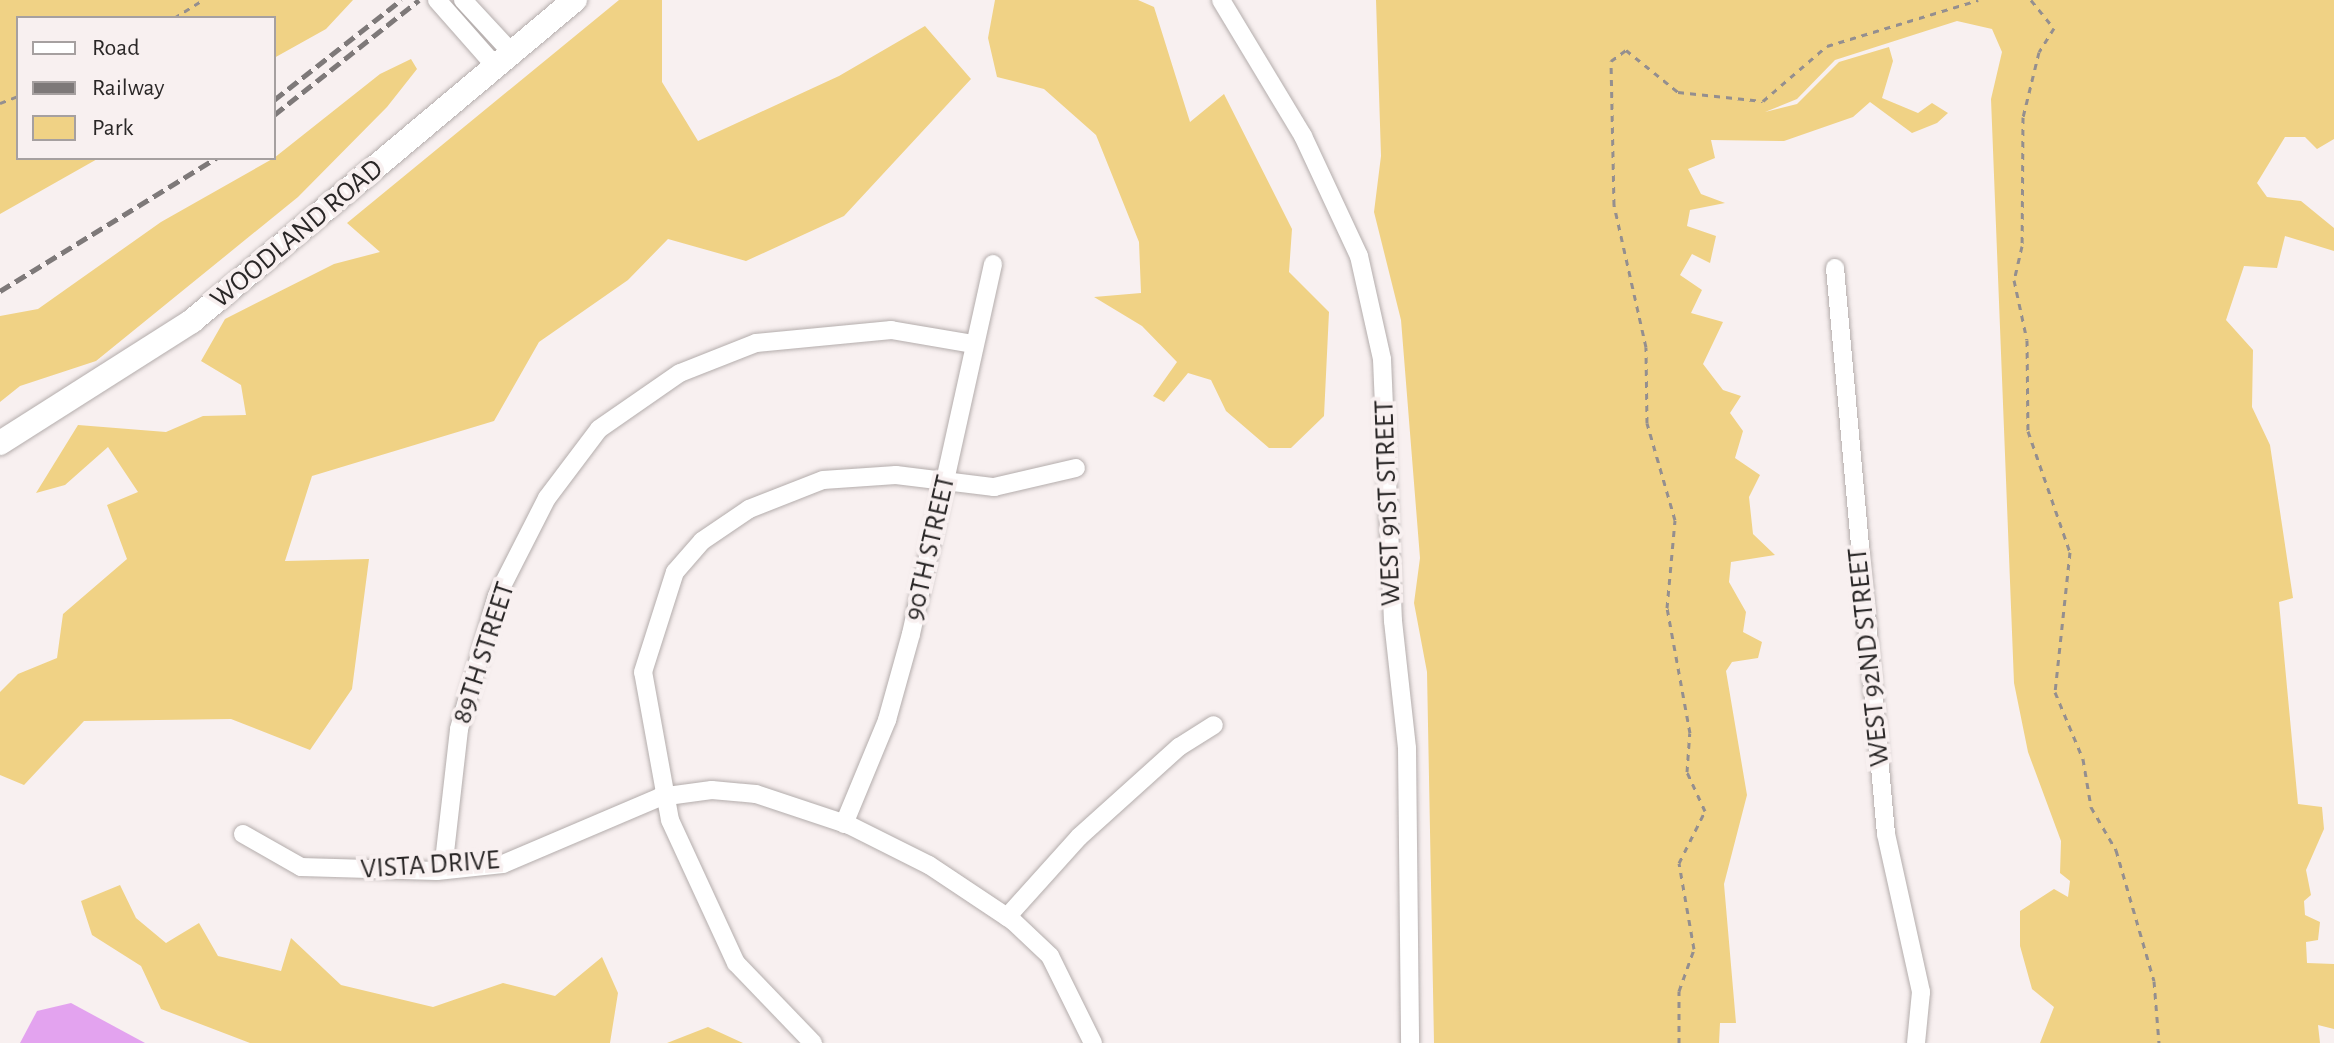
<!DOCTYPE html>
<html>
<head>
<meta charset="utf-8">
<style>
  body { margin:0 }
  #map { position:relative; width:2334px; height:1043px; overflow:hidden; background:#f8f0f0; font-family:"Alegreya Sans",sans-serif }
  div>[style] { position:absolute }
  .green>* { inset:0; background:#f0d285 }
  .water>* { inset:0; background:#e3a3ef }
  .path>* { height:3px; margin-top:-1.5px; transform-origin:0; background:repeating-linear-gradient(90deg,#948f8f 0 6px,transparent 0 12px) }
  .roads { filter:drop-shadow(0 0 2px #b4adac) drop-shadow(0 0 2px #b4adac) }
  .minor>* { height:18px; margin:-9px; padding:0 9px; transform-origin:9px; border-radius:9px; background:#fff }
  .major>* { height:24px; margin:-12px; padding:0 12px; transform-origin:12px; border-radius:12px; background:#fff }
  .rail>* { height:5px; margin-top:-2.5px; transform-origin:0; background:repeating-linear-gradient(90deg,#7e7979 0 12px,transparent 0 18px) }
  span { translate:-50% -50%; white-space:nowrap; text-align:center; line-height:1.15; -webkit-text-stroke:8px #f8f0f0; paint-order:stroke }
  .street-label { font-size:28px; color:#2a2727 }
  .legend { position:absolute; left:16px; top:16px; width:260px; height:144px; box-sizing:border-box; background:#f8f0f0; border:2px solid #a6a0a0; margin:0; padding:10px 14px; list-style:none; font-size:24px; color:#2a2727 }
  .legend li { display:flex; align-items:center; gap:16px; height:40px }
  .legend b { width:40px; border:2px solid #a6a0a0 }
</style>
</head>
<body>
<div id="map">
  <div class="green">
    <div style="clip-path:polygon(0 0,353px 0,326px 29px,274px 58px,274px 18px,18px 18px,18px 158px,99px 158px,0 214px)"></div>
    <div style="clip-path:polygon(619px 0,662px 0,662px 82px,698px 141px,839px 76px,925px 26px,971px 79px,844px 216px,746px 261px,668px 239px,628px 280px,539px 342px,494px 421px,312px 476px,285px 561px,369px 559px,352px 689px,310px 750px,231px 719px,84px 721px,24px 785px,0 775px,0 692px,18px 674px,57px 658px,63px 614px,127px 559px,107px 505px,138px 492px,108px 447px,65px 485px,36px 493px,78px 425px,166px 432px,203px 416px,246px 415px,241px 385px,201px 361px,225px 319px,334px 264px,380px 252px,347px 223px)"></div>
    <div style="clip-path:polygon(995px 0,1138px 0,1154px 7px,1190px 122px,1224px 94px,1292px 229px,1289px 272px,1329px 312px,1324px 416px,1291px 448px,1269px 448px,1226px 411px,1211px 380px,1188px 373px,1164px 402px,1153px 396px,1177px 362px,1142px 326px,1094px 297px,1141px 293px,1139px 242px,1096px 135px,1044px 89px,997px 77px,988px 38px)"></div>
    <div style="clip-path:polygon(1376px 0,2334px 0,2334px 139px,2317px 149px,2305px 137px,2285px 137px,2257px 183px,2267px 197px,2301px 201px,2334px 228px,2334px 251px,2285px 236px,2277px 268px,2244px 266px,2226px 320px,2253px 350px,2252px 407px,2270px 445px,2293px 598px,2279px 602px,2298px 804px,2322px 807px,2324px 829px,2306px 870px,2311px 895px,2304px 901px,2305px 915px,2320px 922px,2318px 940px,2306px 942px,2307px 963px,2334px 964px,2334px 1029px,2318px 1025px,2320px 1043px,2040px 1043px,2054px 1007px,2032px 989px,2020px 946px,2020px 911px,2054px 889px,2068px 897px,2070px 881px,2060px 873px,2061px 841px,2028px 752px,2014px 683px,1991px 99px,2002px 52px,1992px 29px,1957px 21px,1835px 60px,1797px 99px,1765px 112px,1797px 104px,1839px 62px,1889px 47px,1893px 61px,1882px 98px,1918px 113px,1932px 103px,1948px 113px,1937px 123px,1912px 133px,1870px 102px,1853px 117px,1784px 141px,1711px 140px,1715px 158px,1688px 169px,1701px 194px,1725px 203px,1690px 210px,1687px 226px,1716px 236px,1710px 263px,1692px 254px,1680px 275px,1702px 290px,1691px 313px,1723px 322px,1703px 364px,1723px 390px,1741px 396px,1730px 413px,1743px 431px,1735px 458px,1760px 475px,1749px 497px,1753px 534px,1775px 555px,1731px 562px,1729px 582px,1746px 612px,1743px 632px,1762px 642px,1758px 658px,1732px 662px,1726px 671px,1747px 795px,1724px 884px,1736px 1023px,1720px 1023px,1719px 1043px,1434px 1043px,1427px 672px,1414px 603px,1420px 558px,1401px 320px,1374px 212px,1381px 156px)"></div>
    <div style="clip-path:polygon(411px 59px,417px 69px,387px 107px,298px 197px,96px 361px,20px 386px,0 402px,0 316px,38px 309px,161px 222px,274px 158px,380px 74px)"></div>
    <div style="clip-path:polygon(120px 885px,136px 918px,166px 943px,199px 923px,218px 956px,281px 971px,291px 938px,341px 985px,433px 1007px,503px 983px,555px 996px,602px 957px,618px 993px,610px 1043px,250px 1043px,161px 1009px,141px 966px,92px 935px,81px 901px)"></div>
    <div style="clip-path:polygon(708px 1027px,743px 1043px,667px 1043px)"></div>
  </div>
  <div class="water">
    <div style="clip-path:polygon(71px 1003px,145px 1043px,20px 1043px,37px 1011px)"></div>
  </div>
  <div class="path">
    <div style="left:2031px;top:0;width:36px;rotate:51deg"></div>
    <div style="left:2054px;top:28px;width:28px;rotate:122deg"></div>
    <div style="left:2039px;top:52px;width:67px;rotate:103.8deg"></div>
    <div style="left:2023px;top:117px;width:129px;rotate:90.4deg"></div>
    <div style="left:2022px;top:246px;width:35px;rotate:103deg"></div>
    <div style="left:2014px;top:280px;width:61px;rotate:77.8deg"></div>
    <div style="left:2027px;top:340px;width:91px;rotate:89.4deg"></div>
    <div style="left:2028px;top:431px;width:128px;rotate:70.9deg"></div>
    <div style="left:2070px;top:552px;width:141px;rotate:96.1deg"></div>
    <div style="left:2055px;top:692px;width:73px;rotate:67.3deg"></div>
    <div style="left:2083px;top:759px;width:49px;rotate:80.5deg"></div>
    <div style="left:2091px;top:807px;width:50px;rotate:59.8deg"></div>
    <div style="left:2116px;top:850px;width:136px;rotate:73.8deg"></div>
    <div style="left:2154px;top:981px;width:62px;rotate:85.4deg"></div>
    <div style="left:174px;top:18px;width:34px;rotate:-32deg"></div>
    <div style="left:0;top:103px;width:19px;rotate:-21deg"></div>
    <div style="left:1679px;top:1043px;width:52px;rotate:-90deg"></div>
    <div style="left:1679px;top:991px;width:45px;rotate:-70.3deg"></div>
    <div style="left:1694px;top:949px;width:87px;rotate:-99.9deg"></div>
    <div style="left:1679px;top:863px;width:58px;rotate:-63.4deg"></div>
    <div style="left:1705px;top:811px;width:43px;rotate:-114.8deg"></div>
    <div style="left:1687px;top:772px;width:39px;rotate:-86deg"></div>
    <div style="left:1690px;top:733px;width:127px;rotate:-100.4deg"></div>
    <div style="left:1667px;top:608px;width:88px;rotate:-84.8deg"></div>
    <div style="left:1675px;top:520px;width:101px;rotate:-106.1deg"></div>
    <div style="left:1647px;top:423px;width:76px;rotate:-90.8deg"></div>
    <div style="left:1646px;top:347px;width:146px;rotate:-102.7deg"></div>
    <div style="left:1614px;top:205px;width:144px;rotate:-91.2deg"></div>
    <div style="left:1611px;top:61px;width:19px;rotate:-36deg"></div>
    <div style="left:1626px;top:50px;width:67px;rotate:38.9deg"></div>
    <div style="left:1678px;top:92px;width:85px;rotate:6deg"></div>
    <div style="left:1763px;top:101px;width:84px;rotate:-40.7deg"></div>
    <div style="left:1827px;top:46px;width:158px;rotate:-16.9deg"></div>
  </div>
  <div class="roads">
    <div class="minor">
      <div style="left:437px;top:0;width:91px;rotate:48.6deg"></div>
      <div style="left:463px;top:0;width:74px;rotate:47.2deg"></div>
      <div style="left:1221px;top:0;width:159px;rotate:58.9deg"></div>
      <div style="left:1303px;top:136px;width:132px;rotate:65deg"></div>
      <div style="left:1359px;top:256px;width:106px;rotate:77.4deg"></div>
      <div style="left:1382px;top:359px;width:262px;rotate:87.6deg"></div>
      <div style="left:1393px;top:621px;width:128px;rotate:83.7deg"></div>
      <div style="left:1407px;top:748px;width:295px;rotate:89.4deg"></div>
      <div style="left:1835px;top:268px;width:568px;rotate:84.85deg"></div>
      <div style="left:1886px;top:834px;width:162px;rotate:77.5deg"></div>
      <div style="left:1921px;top:992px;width:51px;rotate:95.6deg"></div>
      <div style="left:844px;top:824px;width:113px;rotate:-67.5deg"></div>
      <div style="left:887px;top:720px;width:89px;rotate:-74.4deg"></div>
      <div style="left:911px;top:634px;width:379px;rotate:-77.5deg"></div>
      <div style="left:243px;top:834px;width:67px;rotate:29.6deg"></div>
      <div style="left:301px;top:867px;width:136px;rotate:1.7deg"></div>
      <div style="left:437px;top:871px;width:66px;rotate:-6.1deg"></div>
      <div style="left:503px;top:864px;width:171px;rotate:-23.1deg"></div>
      <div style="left:660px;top:797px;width:52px;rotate:-7.7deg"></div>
      <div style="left:712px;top:790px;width:44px;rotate:5.2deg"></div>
      <div style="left:756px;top:794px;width:98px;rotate:18.4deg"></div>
      <div style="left:849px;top:825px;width:89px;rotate:26.6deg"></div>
      <div style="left:929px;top:865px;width:101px;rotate:33.7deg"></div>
      <div style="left:1013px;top:921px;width:51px;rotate:43.4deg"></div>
      <div style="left:1050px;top:956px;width:97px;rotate:63.7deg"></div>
      <div style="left:443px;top:870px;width:142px;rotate:-83.5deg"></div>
      <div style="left:459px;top:729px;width:138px;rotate:-74.1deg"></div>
      <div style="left:497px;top:596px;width:110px;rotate:-63deg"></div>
      <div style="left:547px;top:498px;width:86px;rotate:-53deg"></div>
      <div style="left:599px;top:429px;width:98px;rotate:-34.7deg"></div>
      <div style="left:680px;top:373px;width:82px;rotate:-21.5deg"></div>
      <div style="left:756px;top:343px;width:136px;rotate:-5.5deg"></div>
      <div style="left:891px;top:330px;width:84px;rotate:9.6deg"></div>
      <div style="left:1007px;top:917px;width:108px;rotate:-48deg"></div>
      <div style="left:1079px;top:837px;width:135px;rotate:-42deg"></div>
      <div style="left:1179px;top:747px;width:41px;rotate:-32.2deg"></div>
      <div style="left:813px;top:1043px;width:111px;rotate:-133.9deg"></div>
      <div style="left:736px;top:963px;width:157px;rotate:-114.8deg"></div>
      <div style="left:670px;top:820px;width:150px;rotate:-100.3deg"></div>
      <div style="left:643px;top:672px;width:105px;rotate:-72.3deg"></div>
      <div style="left:675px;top:572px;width:41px;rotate:-48.9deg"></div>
      <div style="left:702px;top:541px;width:57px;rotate:-34.2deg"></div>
      <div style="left:749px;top:509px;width:79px;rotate:-21.4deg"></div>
      <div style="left:823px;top:480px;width:73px;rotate:-3.9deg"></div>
      <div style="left:896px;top:475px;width:99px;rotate:7deg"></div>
      <div style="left:994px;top:487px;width:84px;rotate:-13deg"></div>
    </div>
    <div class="major">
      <div style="left:0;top:443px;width:227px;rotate:-32.4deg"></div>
      <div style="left:192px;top:321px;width:500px;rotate:-40deg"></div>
    </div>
  </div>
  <div class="rail">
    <div style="left:274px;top:100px;width:162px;rotate:-38.2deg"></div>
    <div style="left:274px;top:115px;width:185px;rotate:-38.4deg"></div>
    <div style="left:0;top:291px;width:254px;rotate:-31.6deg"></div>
  </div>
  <div class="street-label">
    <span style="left:297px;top:234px;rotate:-40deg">WOODLAND ROAD</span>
    <span style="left:1388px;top:503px;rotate:-92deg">WEST 91ST STREET</span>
    <span style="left:930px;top:548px;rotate:-77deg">90TH STREET</span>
    <span style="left:484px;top:653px;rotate:-72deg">89TH STREET</span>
    <span style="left:1869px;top:657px;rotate:-96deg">WEST 92ND STREET</span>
    <span style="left:430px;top:865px;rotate:-4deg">VISTA DRIVE</span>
  </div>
  <ul class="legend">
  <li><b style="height:10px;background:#fff"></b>Road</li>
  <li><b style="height:10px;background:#7e7979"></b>Railway</li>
  <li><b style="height:22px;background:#f0d285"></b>Park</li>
  </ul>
</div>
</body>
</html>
